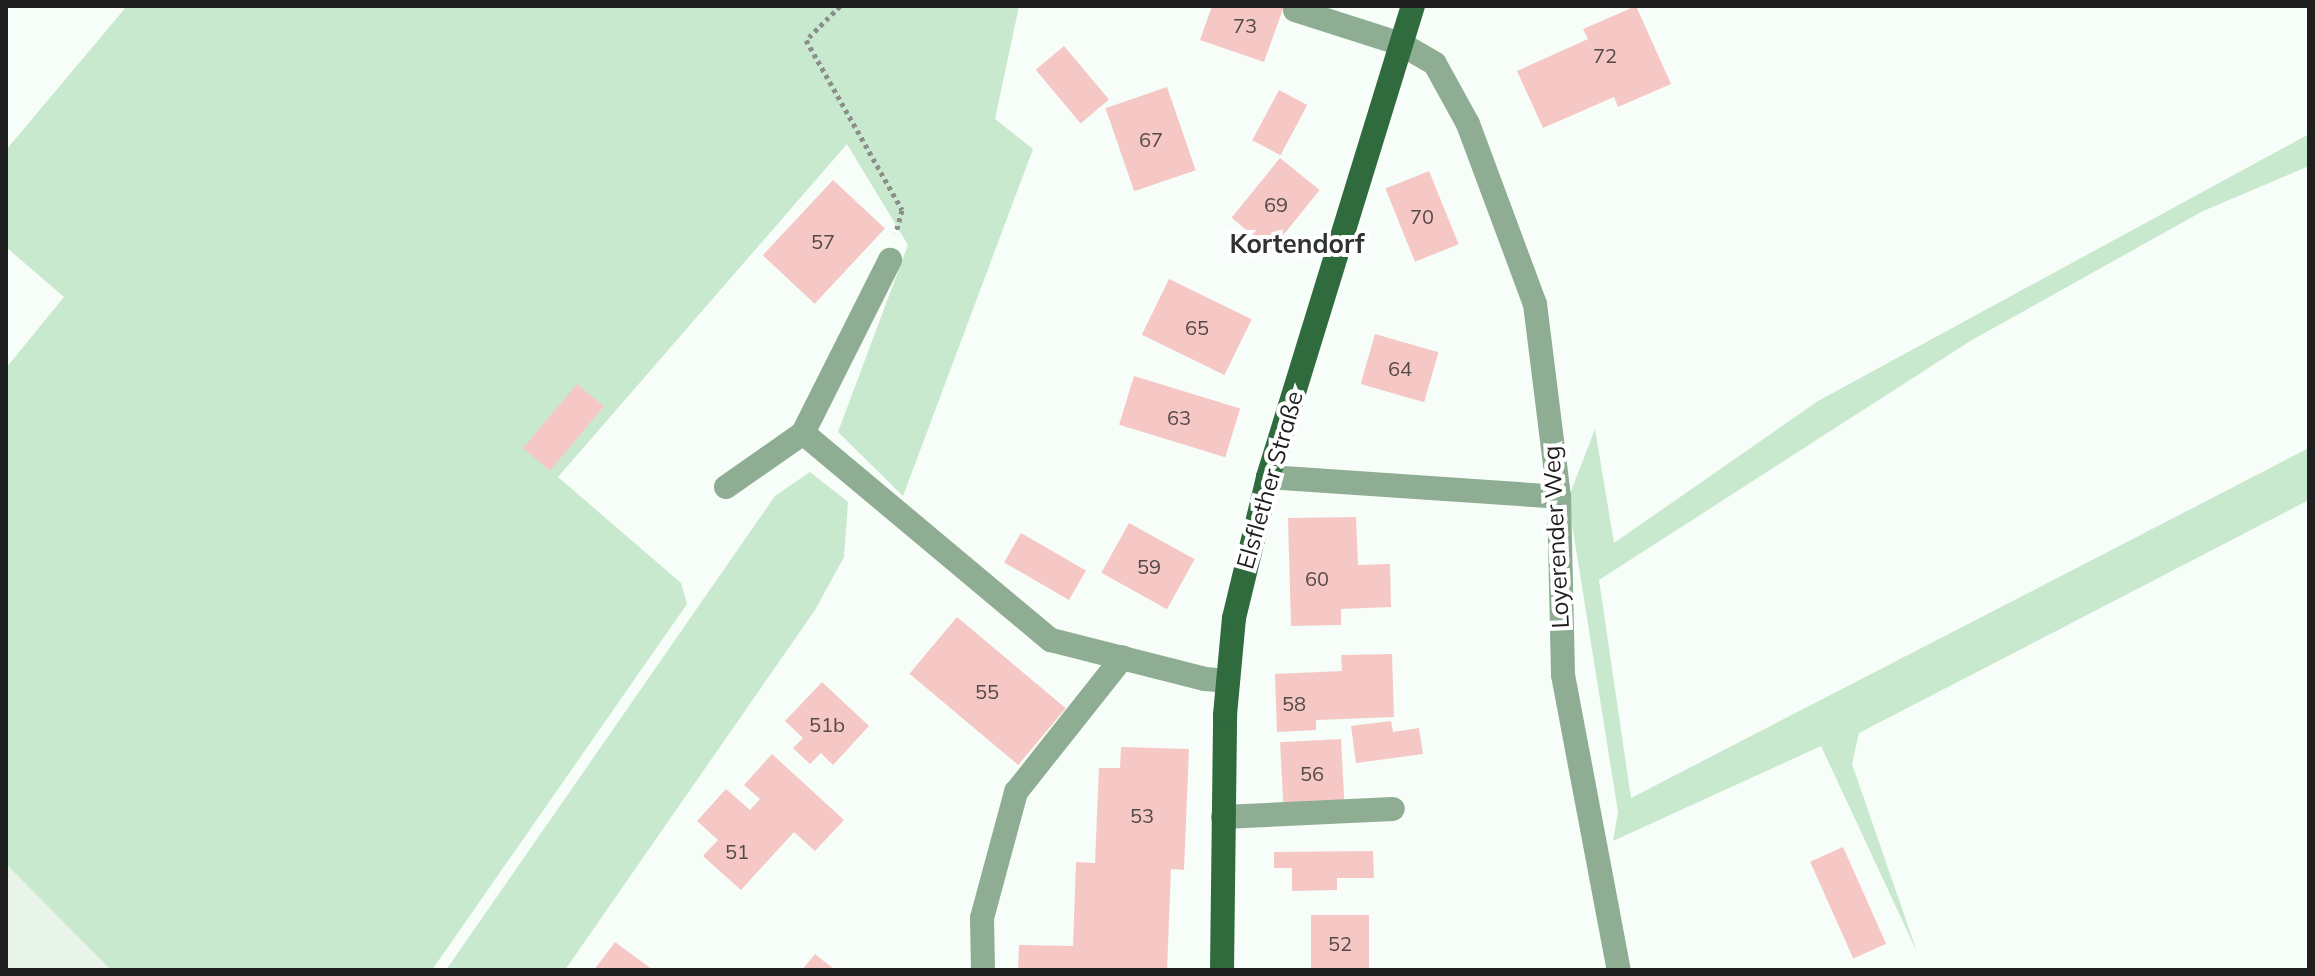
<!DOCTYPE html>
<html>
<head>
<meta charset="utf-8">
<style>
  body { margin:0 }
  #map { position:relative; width:2315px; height:976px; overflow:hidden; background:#f7fdf8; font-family:Mulish,sans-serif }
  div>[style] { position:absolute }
  .built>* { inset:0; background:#e8f3e9 }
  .green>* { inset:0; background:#c9e9ce }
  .building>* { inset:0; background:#f5c8c6; transform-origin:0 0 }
  .path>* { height:5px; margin-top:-2.5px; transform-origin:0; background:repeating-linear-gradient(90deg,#8b8e8b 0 4px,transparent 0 8px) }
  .minor>* { height:24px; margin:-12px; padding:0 12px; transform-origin:12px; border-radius:12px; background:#8ead93 }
  .major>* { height:24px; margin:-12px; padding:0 12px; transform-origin:12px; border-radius:12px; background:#306b3e }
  span { translate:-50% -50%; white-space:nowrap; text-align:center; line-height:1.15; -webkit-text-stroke:8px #fff; paint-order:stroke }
  .number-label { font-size:20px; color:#544948 }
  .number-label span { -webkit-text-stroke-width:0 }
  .street-label { font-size:24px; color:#1e1f1e }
  .neighbourhood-label { font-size:26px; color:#2f3330; font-weight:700 }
  .frame { position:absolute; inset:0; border:8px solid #1e1f1e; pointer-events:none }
</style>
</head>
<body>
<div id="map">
  <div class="built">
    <div style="clip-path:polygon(6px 864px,111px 970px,6px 970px)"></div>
  </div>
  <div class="green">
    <div style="clip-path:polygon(127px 6px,1019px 6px,995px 119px,1033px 149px,903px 496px,838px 432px,908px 245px,847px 144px,558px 477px,681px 583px,687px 604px,432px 970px,111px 970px,6px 864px,6px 368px,64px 297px,6px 247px,6px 150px)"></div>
    <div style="clip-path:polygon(2309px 134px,2309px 166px,2203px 211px,1972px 340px,1599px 580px,1631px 798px,2309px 448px,2309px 500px,1859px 733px,1852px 764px,1917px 952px,1821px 746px,1613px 841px,1618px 812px,1568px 499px,1595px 429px,1614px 543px,1818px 401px)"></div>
    <div style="clip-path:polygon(810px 472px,848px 502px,844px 557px,815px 610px,565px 970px,446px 970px,775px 496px)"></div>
  </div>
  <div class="building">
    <div style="clip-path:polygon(1212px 6px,1284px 6px,1264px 62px,1200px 40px)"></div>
    <div style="clip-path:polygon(1636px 6px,1671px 84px,1618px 107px,1614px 97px,1543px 128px,1517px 71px,1588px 39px,1583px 29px)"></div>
    <div style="left:1064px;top:46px;width:70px;height:37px;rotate:50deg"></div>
    <div style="left:1167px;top:87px;width:88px;height:65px;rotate:71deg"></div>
    <div style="left:1279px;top:90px;width:32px;height:57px;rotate:28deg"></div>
    <div style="left:1280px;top:158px;width:51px;height:77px;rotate:39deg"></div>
    <div style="left:1429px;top:171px;width:79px;height:47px;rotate:68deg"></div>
    <div style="left:833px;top:180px;width:71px;height:103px;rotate:43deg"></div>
    <div style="left:1169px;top:279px;width:92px;height:62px;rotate:26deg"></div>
    <div style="left:1375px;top:334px;width:66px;height:52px;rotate:16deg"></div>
    <div style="left:1134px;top:376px;width:111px;height:51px;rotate:17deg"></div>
    <div style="left:577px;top:384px;width:35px;height:84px;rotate:40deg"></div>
    <div style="clip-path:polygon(1356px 517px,1358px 565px,1390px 564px,1391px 607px,1341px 609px,1341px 625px,1291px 626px,1288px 518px)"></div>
    <div style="left:1129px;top:523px;width:75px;height:57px;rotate:29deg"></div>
    <div style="left:1021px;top:533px;width:75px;height:34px;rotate:30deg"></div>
    <div style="left:957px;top:617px;width:142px;height:74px;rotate:40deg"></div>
    <div style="clip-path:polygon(1392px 654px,1394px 717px,1316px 720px,1316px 730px,1277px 732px,1275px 674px,1342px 671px,1341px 655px)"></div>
    <div style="clip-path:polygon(822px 682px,869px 726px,833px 765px,821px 753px,810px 764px,793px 748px,803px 738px,785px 721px)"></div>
    <div style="clip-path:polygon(1391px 721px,1393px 732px,1419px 728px,1423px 754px,1356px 763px,1351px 726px)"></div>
    <div style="left:1341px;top:739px;width:65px;height:61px;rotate:87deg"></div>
    <div style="clip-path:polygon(1121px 747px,1189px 749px,1184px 870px,1171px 869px,1167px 970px,1018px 970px,1019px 945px,1073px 946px,1076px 862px,1095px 863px,1099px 768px,1120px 768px)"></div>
    <div style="clip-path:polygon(772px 754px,844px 820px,815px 851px,794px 832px,741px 890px,703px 856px,718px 840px,697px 821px,726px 789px,750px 810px,760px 799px,744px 785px)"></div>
    <div style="left:1843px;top:847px;width:106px;height:36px;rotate:66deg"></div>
    <div style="clip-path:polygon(1373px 851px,1374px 878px,1337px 878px,1337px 890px,1292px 891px,1292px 868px,1274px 868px,1274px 852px)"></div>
    <div style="left:1311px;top:915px;width:58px;height:55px"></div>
    <div style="clip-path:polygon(615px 942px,653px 970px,594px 970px)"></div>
    <div style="clip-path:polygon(815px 954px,835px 970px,802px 970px)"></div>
  </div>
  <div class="path">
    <div style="left:840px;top:6px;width:48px;rotate:135deg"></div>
    <div style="left:806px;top:40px;width:195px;rotate:60.5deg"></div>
    <div style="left:902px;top:210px;width:24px;rotate:105deg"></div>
  </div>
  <div class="minor">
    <div style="left:1295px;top:10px;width:111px;rotate:17.8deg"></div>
    <div style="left:1401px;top:44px;width:39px;rotate:30deg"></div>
    <div style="left:1435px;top:64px;width:68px;rotate:61.2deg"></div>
    <div style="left:1468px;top:124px;width:192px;rotate:69.6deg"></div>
    <div style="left:1535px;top:304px;width:194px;rotate:82.9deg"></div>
    <div style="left:1559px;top:497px;width:178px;rotate:88.7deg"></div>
    <div style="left:1563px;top:675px;width:300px;rotate:79.3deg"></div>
    <div style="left:803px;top:433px;width:323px;rotate:39.9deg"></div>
    <div style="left:1051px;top:640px;width:159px;rotate:14.2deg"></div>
    <div style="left:1205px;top:679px;width:22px;rotate:5deg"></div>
    <div style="left:1268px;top:477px;width:292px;rotate:3.9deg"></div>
    <div style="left:726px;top:487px;width:94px;rotate:-35deg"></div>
    <div style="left:803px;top:433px;width:194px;rotate:-63.3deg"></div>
    <div style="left:1223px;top:817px;width:170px;rotate:-2.7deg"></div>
    <div style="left:983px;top:970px;width:52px;rotate:-91.1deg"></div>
    <div style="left:982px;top:918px;width:131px;rotate:-74.9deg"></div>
    <div style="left:1016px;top:792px;width:172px;rotate:-51.6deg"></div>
  </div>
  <div class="major">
    <div style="left:1222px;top:970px;width:255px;rotate:-89.3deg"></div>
    <div style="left:1225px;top:715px;width:97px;rotate:-84.7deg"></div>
    <div style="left:1234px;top:618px;width:145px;rotate:-76.4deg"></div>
    <div style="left:1268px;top:477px;width:493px;rotate:-72.9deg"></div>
  </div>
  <div class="number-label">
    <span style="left:1245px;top:25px">73</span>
    <span style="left:1605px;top:55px">72</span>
    <span style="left:1151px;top:139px">67</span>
    <span style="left:1276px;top:204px">69</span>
    <span style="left:1422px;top:216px">70</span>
    <span style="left:823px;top:241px">57</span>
    <span style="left:1197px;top:327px">65</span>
    <span style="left:1400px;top:368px">64</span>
    <span style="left:1179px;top:417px">63</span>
    <span style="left:1149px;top:566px">59</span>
    <span style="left:1317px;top:578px">60</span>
    <span style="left:987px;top:691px">55</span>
    <span style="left:1294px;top:703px">58</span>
    <span style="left:827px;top:724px">51b</span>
    <span style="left:1312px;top:773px">56</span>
    <span style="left:1142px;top:815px">53</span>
    <span style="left:737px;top:851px">51</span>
    <span style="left:1340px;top:943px">52</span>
  </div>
  <div class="street-label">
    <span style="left:1270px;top:480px;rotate:-74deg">Elsflether Straße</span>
    <span style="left:1556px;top:537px;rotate:-93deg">Loyerender Weg</span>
  </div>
  <div class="neighbourhood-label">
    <span style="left:1297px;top:244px">Kortendorf</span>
  </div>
  <div class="frame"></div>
</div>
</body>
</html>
